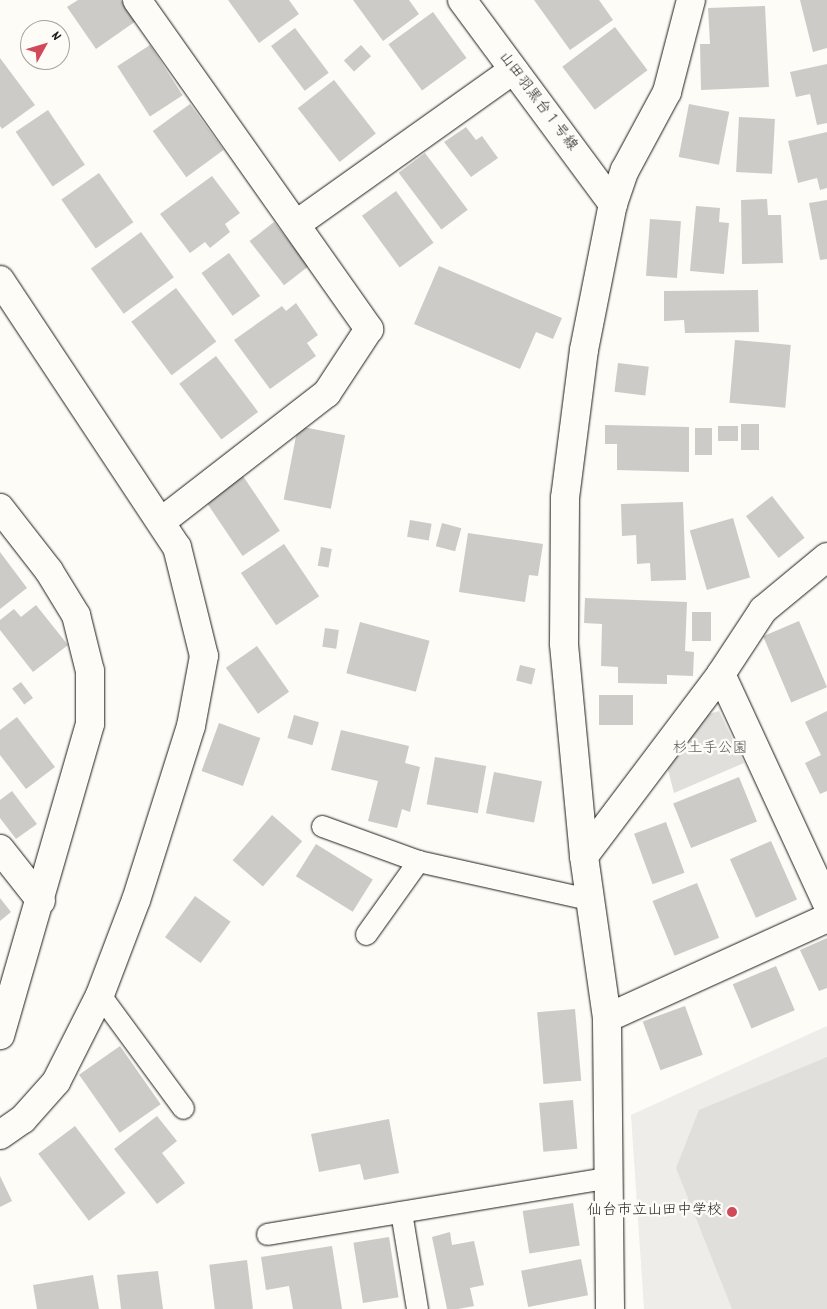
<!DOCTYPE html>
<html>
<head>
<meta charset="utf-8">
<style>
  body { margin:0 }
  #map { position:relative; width:827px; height:1309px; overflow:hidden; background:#fdfcf7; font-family:Dekko,"Klee One",sans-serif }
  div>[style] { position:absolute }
  .built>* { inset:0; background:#eeede9 }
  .green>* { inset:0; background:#e0dfdb }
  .building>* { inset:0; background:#cccbc8; transform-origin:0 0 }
  .roads { filter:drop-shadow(0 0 1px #1c1c1c) drop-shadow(0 0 1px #1c1c1c) }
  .service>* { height:21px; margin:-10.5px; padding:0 10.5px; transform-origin:10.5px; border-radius:10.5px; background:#fdfcf7 }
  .minor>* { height:28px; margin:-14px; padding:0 14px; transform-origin:14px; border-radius:14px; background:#fdfcf7 }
  .tertiary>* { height:28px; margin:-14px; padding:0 14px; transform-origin:14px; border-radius:14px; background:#fdfcf7 }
  .dots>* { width:14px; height:14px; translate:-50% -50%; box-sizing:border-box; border:2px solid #fdfcf7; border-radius:50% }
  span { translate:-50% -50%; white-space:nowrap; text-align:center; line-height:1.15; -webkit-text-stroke:5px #fdfcf7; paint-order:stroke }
  .street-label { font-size:15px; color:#1c1c1c }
  .park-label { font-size:15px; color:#575655 }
  .poi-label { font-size:15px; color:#1c1c1c }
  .right { translate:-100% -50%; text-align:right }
  .north { position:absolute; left:20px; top:20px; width:50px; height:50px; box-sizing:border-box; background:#fdfcf7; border:1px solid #a3a29f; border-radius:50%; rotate:51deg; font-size:14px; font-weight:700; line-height:20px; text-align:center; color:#1c1c1c }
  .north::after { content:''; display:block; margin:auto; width:18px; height:22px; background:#d1495b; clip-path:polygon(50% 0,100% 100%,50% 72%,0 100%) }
</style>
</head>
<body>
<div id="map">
  <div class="built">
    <div style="clip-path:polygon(827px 1026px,827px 1309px,644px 1309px,631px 1115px)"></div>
  </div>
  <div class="green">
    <div style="clip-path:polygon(719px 711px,744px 763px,674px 793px,667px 766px,703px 716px)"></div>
    <div style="clip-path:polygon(827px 1057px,827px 1309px,732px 1309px,676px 1168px,699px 1110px)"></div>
  </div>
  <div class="building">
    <div style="clip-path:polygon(78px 0,121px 0,136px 21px,96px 49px,67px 7px)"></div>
    <div style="clip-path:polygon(228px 0,289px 0,299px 14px,259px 43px)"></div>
    <div style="clip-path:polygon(353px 0,409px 0,419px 14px,383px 41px)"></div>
    <div style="clip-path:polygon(534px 0,599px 0,613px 20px,570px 50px)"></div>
    <div style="clip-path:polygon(800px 0,827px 0,827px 48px,813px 52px)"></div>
    <div style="clip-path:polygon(765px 6px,769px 87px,701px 90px,700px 44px,710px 44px,708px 8px)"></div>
    <div style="left:433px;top:12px;width:57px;height:55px;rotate:54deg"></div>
    <div style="left:615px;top:27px;width:54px;height:66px;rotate:53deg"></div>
    <div style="left:295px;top:28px;width:56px;height:30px;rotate:53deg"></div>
    <div style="left:150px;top:45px;width:60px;height:39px;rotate:57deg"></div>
    <div style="left:361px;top:45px;width:15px;height:23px;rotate:48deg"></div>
    <div style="clip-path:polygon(0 58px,35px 105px,2px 129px,0 126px)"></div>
    <div style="clip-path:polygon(827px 64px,827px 123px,817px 125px,810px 94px,796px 97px,790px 72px)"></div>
    <div style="left:334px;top:80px;width:68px;height:46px;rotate:52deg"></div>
    <div style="left:190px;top:104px;width:57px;height:46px;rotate:54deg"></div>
    <div style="left:689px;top:104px;width:41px;height:54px;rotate:11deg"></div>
    <div style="left:48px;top:110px;width:66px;height:39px;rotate:56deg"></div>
    <div style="left:739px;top:117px;width:36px;height:55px;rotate:3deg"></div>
    <div style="clip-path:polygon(466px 127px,476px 140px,482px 136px,498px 158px,471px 177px,444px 142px)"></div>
    <div style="clip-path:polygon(827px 132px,827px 188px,820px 190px,817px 178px,798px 183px,788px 141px)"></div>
    <div style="left:425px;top:153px;width:71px;height:33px;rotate:53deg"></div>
    <div style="left:99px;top:173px;width:60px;height:46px;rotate:55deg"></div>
    <div style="clip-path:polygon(212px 176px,240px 213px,225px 224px,230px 232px,210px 248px,205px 242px,190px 253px,160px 214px)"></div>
    <div style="left:396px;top:191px;width:64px;height:42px;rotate:54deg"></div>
    <div style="clip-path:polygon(767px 199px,768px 215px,781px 215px,783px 263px,742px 264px,741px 200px)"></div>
    <div style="clip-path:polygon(827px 200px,827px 259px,820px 260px,809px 203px)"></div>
    <div style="clip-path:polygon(696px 206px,720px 208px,719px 222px,729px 223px,724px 274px,690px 271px)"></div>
    <div style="left:650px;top:219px;width:31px;height:57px;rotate:4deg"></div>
    <div style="left:274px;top:222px;width:56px;height:31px;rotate:52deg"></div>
    <div style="left:141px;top:232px;width:56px;height:62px;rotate:54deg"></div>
    <div style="left:229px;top:253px;width:53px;height:34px;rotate:54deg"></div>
    <div style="clip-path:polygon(439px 266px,562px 318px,553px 339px,536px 332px,520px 369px,414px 324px)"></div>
    <div style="left:176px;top:288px;width:67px;height:56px;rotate:53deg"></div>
    <div style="clip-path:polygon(758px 290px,759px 332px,685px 333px,684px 320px,664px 321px,664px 291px)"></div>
    <div style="clip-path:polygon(296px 303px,318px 335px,307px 343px,316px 356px,270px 389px,234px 340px,282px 306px,286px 311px)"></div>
    <div style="left:735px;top:340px;width:56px;height:63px;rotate:5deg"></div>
    <div style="left:216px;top:356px;width:70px;height:46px;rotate:53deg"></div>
    <div style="left:618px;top:363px;width:31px;height:29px;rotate:7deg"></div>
    <div style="left:741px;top:424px;width:18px;height:26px"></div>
    <div style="clip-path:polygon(605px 425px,689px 427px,689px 472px,617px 470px,617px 444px,605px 444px)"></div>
    <div style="left:298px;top:426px;width:48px;height:75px;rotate:11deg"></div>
    <div style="left:718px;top:426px;width:20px;height:15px"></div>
    <div style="left:695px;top:428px;width:17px;height:27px"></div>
    <div style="left:243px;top:476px;width:66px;height:45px;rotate:56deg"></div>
    <div style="left:772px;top:496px;width:53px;height:33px;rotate:52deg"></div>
    <div style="clip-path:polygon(683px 502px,686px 580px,651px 581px,650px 563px,637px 564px,636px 535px,622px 536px,621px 504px)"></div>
    <div style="left:733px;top:518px;width:62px;height:45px;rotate:74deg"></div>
    <div style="left:410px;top:520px;width:22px;height:17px;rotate:10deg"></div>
    <div style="left:442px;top:523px;width:20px;height:24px;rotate:15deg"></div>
    <div style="clip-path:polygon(468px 533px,543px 544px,538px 576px,529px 575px,525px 602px,459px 592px)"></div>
    <div style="left:284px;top:544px;width:63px;height:52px;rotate:56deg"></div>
    <div style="left:321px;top:547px;width:11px;height:19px;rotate:10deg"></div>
    <div style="clip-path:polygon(0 552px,27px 588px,0 609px)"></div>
    <div style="clip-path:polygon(585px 598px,687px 602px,685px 651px,694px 652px,693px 676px,667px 675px,667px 684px,618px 683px,618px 667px,601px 666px,602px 624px,584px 623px)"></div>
    <div style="clip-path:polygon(36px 605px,68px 645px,33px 672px,0 630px,0 620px,14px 609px,21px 617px)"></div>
    <div style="left:692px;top:612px;width:19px;height:29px"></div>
    <div style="left:799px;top:621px;width:72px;height:39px;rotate:67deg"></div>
    <div style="left:360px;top:622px;width:72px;height:53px;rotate:15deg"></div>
    <div style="left:325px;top:628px;width:14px;height:19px;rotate:8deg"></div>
    <div style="left:257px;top:646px;width:56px;height:38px;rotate:55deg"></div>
    <div style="left:520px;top:665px;width:16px;height:16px;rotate:14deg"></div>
    <div style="left:21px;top:682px;width:20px;height:11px;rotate:53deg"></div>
    <div style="left:599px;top:695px;width:34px;height:30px"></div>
    <div style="clip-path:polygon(827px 711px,827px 791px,820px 794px,805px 763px,821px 755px,805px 722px)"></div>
    <div style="left:294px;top:715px;width:26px;height:24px;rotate:16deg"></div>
    <div style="clip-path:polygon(17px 717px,55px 767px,26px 789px,0 755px,0 730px)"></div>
    <div style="left:219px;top:723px;width:44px;height:51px;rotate:20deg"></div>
    <div style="clip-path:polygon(341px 730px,409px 746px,405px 763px,420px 767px,410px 812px,402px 809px,397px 828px,368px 821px,378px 781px,331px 770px)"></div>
    <div style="left:435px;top:757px;width:52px;height:48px;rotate:10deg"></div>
    <div style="left:494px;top:772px;width:49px;height:42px;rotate:11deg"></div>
    <div style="left:739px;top:777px;width:48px;height:71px;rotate:68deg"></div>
    <div style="clip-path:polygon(12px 791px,37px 824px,16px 839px,0 818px,0 800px)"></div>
    <div style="left:272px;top:815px;width:40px;height:60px;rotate:41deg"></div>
    <div style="left:666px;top:822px;width:54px;height:34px;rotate:70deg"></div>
    <div style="left:771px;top:841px;width:64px;height:45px;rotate:66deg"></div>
    <div style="left:316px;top:844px;width:67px;height:38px;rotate:32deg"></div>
    <div style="left:697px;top:883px;width:59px;height:48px;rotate:68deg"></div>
    <div style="left:195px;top:896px;width:44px;height:51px;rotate:36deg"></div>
    <div style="clip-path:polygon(0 898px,11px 912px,0 921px)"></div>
    <div style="clip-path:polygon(827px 938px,827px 988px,819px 991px,800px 950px)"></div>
    <div style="left:776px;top:966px;width:48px;height:47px;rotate:67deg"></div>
    <div style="left:685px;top:1006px;width:52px;height:45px;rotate:70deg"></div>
    <div style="left:575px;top:1009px;width:72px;height:38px;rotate:85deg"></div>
    <div style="left:120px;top:1046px;width:71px;height:50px;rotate:55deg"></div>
    <div style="left:573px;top:1100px;width:49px;height:34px;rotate:85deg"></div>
    <div style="clip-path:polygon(157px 1116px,177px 1141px,162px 1153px,185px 1183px,157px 1204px,114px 1149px)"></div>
    <div style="clip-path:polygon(389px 1119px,399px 1173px,364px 1180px,360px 1164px,319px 1172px,311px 1134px)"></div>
    <div style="left:75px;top:1126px;width:84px;height:46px;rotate:53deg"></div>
    <div style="clip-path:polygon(0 1176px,12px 1201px,0 1207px)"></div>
    <div style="left:573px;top:1203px;width:43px;height:51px;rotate:81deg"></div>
    <div style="clip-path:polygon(450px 1232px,452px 1245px,474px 1241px,484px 1285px,470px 1288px,474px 1306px,458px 1309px,447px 1309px,432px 1237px)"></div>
    <div style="left:389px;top:1237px;width:61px;height:36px;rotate:81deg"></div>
    <div style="clip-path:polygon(332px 1246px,342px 1309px,293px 1309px,289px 1286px,266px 1290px,261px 1257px)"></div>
    <div style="left:581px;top:1259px;width:37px;height:61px;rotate:79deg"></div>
    <div style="left:247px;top:1260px;width:49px;height:38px;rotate:83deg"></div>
    <div style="clip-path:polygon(158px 1271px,163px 1309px,121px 1309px,117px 1275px)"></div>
    <div style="clip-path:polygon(93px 1275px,99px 1309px,37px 1309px,33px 1285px)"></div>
  </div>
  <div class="roads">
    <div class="service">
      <div style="left:322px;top:826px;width:102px;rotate:20deg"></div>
      <div style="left:418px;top:861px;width:178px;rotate:12.6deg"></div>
      <div style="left:366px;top:934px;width:90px;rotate:-54.5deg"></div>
      <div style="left:100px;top:995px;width:140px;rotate:53.7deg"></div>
      <div style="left:401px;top:1212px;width:98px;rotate:80.6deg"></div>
      <div style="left:267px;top:1234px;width:343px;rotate:-9.4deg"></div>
    </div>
    <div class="minor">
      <div style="left:137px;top:0;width:403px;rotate:54.8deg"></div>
      <div style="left:369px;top:329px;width:77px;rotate:123.3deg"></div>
      <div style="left:327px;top:393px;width:209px;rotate:142.2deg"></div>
      <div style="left:298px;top:223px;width:264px;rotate:-35.4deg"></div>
      <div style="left:0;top:508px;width:80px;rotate:52.1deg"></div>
      <div style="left:49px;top:571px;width:52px;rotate:58.5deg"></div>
      <div style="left:76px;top:615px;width:58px;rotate:76deg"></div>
      <div style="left:90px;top:671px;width:53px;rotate:90deg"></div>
      <div style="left:90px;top:724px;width:324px;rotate:106.1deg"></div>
      <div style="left:721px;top:674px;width:252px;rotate:65.2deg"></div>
      <div style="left:0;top:849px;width:66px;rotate:51.7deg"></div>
      <div style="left:584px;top:856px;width:228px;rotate:-53deg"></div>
      <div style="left:721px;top:674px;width:77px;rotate:-56.7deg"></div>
      <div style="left:763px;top:610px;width:83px;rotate:-39.6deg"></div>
      <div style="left:607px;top:1018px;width:242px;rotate:-24.4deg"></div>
      <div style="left:610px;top:1309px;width:291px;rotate:-90.6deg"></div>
      <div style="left:607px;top:1018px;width:164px;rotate:-98.1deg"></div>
      <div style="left:584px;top:856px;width:214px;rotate:-95.4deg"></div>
      <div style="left:564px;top:643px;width:145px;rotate:-89.6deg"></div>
      <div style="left:565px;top:498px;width:149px;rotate:-82.7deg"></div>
      <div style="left:584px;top:350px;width:149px;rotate:-78.8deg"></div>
      <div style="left:613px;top:204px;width:36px;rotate:-71deg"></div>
      <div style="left:625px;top:170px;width:89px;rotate:-61.7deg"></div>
      <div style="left:667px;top:92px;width:95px;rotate:-75.4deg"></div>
    </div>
    <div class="tertiary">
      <div style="left:462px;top:0;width:254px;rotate:53.5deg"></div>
      <div style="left:0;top:280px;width:320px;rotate:56.5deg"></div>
      <div style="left:177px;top:547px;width:112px;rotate:76.1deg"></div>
      <div style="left:204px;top:656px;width:71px;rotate:100.5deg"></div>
      <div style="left:191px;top:726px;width:182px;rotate:107.5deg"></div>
      <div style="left:136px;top:900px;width:102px;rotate:110.8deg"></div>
      <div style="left:100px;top:995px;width:97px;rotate:116.8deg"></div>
      <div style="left:56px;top:1082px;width:50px;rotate:131.7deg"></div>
      <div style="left:23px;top:1119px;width:28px;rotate:145deg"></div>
    </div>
  </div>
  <div class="dots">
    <div style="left:732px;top:1212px;background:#d1495b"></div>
  </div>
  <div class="street-label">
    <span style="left:537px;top:102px;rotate:53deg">山田羽黒台１号線</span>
  </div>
  <div class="park-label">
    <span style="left:710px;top:750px">杉土手公園</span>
  </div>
  <div class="poi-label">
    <span class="right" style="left:722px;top:1212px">仙台市立山田中学校</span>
  </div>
  <div class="north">N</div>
</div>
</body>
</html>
